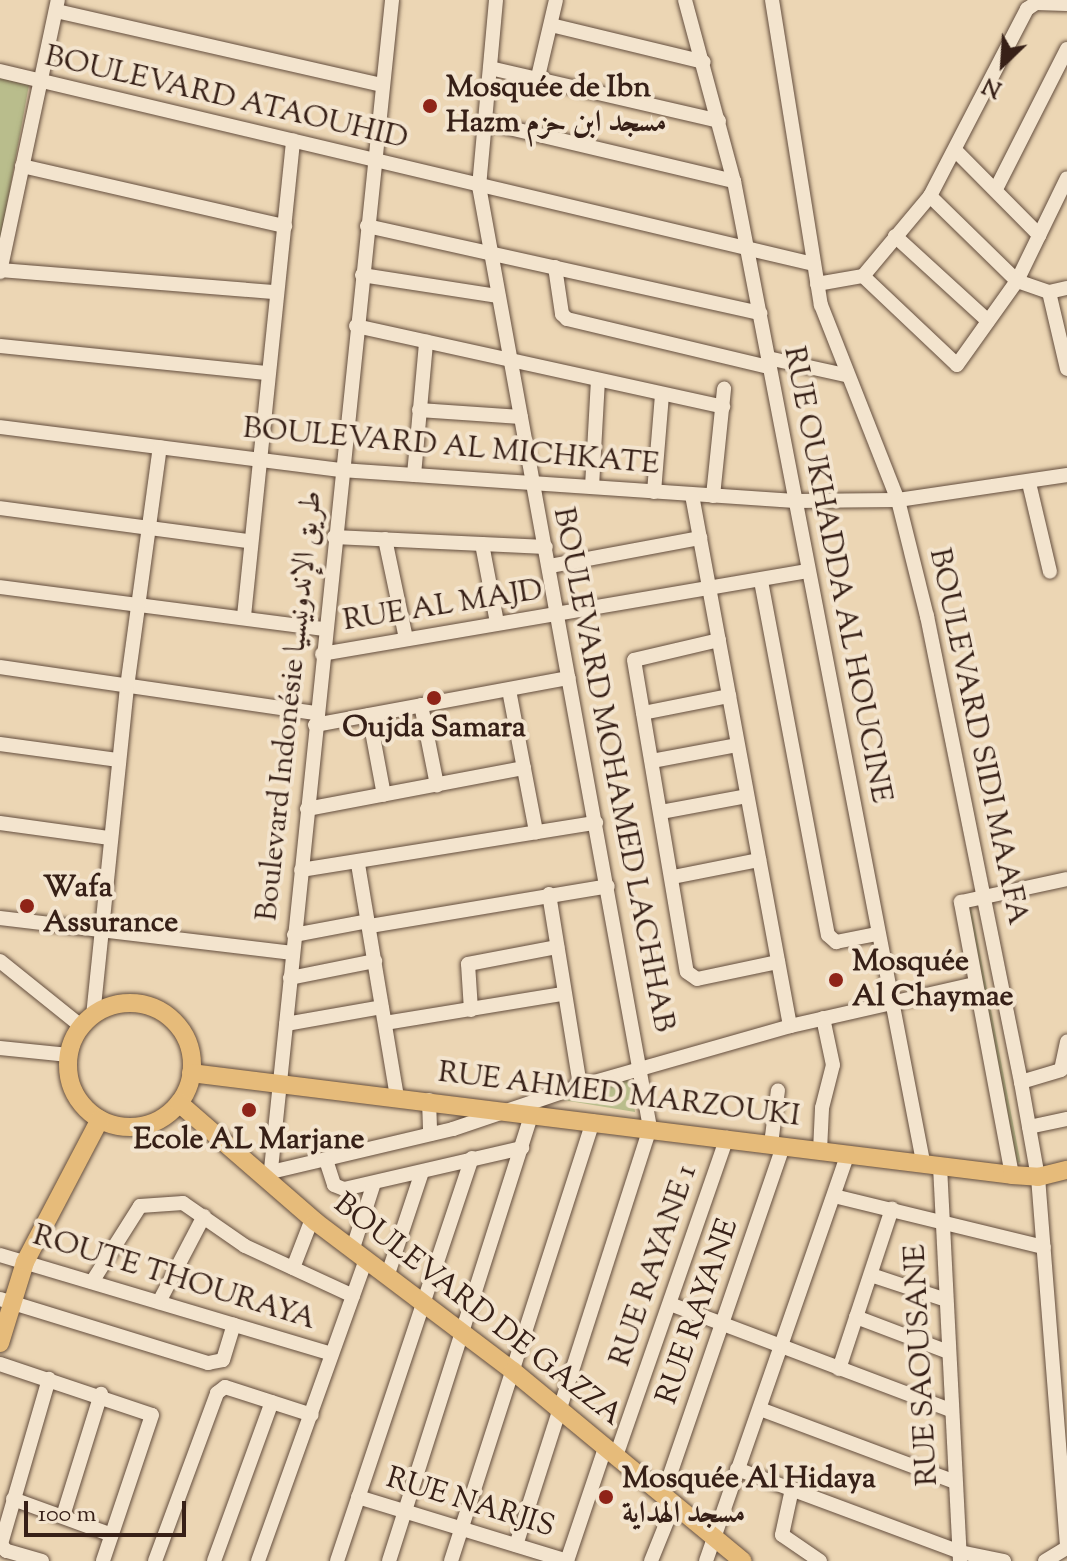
<!DOCTYPE html>
<html>
<head>
<meta charset="utf-8">
<style>
  body { margin:0 }
  #map { position:relative; width:1067px; height:1561px; overflow:hidden; background:#ecd6b4; font-family:"Sorts Mill Goudy",Amiri,serif }
  div>[style] { position:absolute }
  .green>* { inset:0; background:#b9bd8c; transform-origin:0 0 }
  .roads { filter:drop-shadow(0 0 2px #644e3e) drop-shadow(0 0 2px #644e3e) }
  .minor>* { height:14px; margin:-7px; padding:0 7px; transform-origin:7px; border-radius:7px; background:#f3e4ce }
  .major>* { height:18px; margin:-9px; padding:0 9px; transform-origin:9px; border-radius:9px; background:#e6bb7a }
  .major>.ring { margin:-9px; padding:0; box-sizing:content-box; background:none; border:18px solid #e6bb7a; border-radius:50% }
  .dots>* { width:22px; height:22px; translate:-50% -50%; box-sizing:border-box; border:4px solid #f3e4ce; border-radius:50% }
  span { translate:-50% -50%; white-space:nowrap; text-align:center; line-height:1.15; -webkit-text-stroke:8px #f3e4ce; paint-order:stroke }
  .poi-label { font-size:30px; color:#372017; font-weight:700 }
  .left { translate:0 -50%; text-align:left }
  .street-label { font-size:30px; color:#372017 }
  .north { position:absolute; left:963px; top:24px; width:80px; height:80px; -webkit-text-stroke:6px #f3e4ce; paint-order:stroke; rotate:205deg; font-size:22px; font-weight:700; line-height:32px; text-align:center; color:#372017 }
  .north::after { content:''; display:block; margin:auto; width:28px; height:36px; background:#372017; clip-path:polygon(50% 0,100% 100%,50% 72%,0 100%) }
  .scale { position:absolute; left:24px; top:1501px; width:162px; height:36px; box-sizing:border-box; border:4px solid #372017; border-top:0; padding-left:10px; font-size:24px; line-height:28px; white-space:nowrap; color:#372017; -webkit-text-stroke:6px #f3e4ce; paint-order:stroke }
</style>
</head>
<body>
<div id="map">
  <div class="green">
    <div style="clip-path:polygon(0 78px,29px 85px,0 243px)"></div>
    <div style="left:970px;top:902px;width:265px;height:7px;rotate:79deg"></div>
    <div style="clip-path:polygon(630px 1076px,635px 1112px,557px 1099px)"></div>
  </div>
  <div class="roads">
    <div class="minor">
      <div style="left:496px;top:0;width:187px;rotate:95.2deg"></div>
      <div style="left:479px;top:186px;width:957px;rotate:79.71deg"></div>
      <div style="left:650px;top:1128px;width:438px;rotate:107.8deg"></div>
      <div style="left:685px;top:0;width:188px;rotate:74.9deg"></div>
      <div style="left:734px;top:181px;width:999px;rotate:79.09deg"></div>
      <div style="left:772px;top:0;width:309px;rotate:80.9deg"></div>
      <div style="left:821px;top:305px;width:210px;rotate:68.5deg"></div>
      <div style="left:898px;top:500px;width:120px;rotate:76deg"></div>
      <div style="left:927px;top:616px;width:475px;rotate:78.6deg"></div>
      <div style="left:1021px;top:1082px;width:97px;rotate:79.9deg"></div>
      <div style="left:1038px;top:1177px;width:372px;rotate:85.5deg"></div>
      <div style="left:1067px;top:4px;width:31px;rotate:-178deg"></div>
      <div style="left:1036px;top:3px;width:11px;rotate:146deg"></div>
      <div style="left:1027px;top:9px;width:211px;rotate:117.4deg"></div>
      <div style="left:930px;top:196px;width:104px;rotate:129.9deg"></div>
      <div style="left:863px;top:276px;width:129px;rotate:43.4deg"></div>
      <div style="left:957px;top:365px;width:103px;rotate:-54.5deg"></div>
      <div style="left:1017px;top:281px;width:114px;rotate:-64.1deg"></div>
      <div style="left:56px;top:11px;width:335px;rotate:12.8deg"></div>
      <div style="left:551px;top:25px;width:157px;rotate:13.6deg"></div>
      <div style="left:490px;top:68px;width:235px;rotate:13deg"></div>
      <div style="left:0;top:71px;width:836px;rotate:13.35deg"></div>
      <div style="left:537px;top:81px;width:83px;rotate:-76.8deg"></div>
      <div style="left:484px;top:122px;width:257px;rotate:13.3deg"></div>
      <div style="left:955px;top:150px;width:120px;rotate:45.3deg"></div>
      <div style="left:22px;top:166px;width:270px;rotate:12.9deg"></div>
      <div style="left:996px;top:189px;width:157px;rotate:-63.1deg"></div>
      <div style="left:930px;top:196px;width:122px;rotate:44.3deg"></div>
      <div style="left:1017px;top:281px;width:34px;rotate:19deg"></div>
      <div style="left:1049px;top:292px;width:18px;rotate:-13deg"></div>
      <div style="left:367px;top:226px;width:403px;rotate:12.5deg"></div>
      <div style="left:895px;top:236px;width:126px;rotate:42.4deg"></div>
      <div style="left:555px;top:267px;width:48px;rotate:81.5deg"></div>
      <div style="left:562px;top:314px;width:7px;rotate:45deg"></div>
      <div style="left:567px;top:319px;width:208px;rotate:13.4deg"></div>
      <div style="left:0;top:270px;width:277px;rotate:4.6deg"></div>
      <div style="left:0;top:272px;width:278px;rotate:-78deg"></div>
      <div style="left:362px;top:275px;width:138px;rotate:8.8deg"></div>
      <div style="left:817px;top:284px;width:47px;rotate:-9.9deg"></div>
      <div style="left:1049px;top:292px;width:79px;rotate:76.8deg"></div>
      <div style="left:356px;top:326px;width:376px;rotate:12.4deg"></div>
      <div style="left:0;top:346px;width:268px;rotate:5.8deg"></div>
      <div style="left:768px;top:358px;width:79px;rotate:12.4deg"></div>
      <div style="left:419px;top:410px;width:102px;rotate:3.9deg"></div>
      <div style="left:0;top:427px;width:344px;rotate:7.2deg"></div>
      <div style="left:341px;top:470px;width:455px;rotate:3.9deg"></div>
      <div style="left:795px;top:501px;width:103px;rotate:-0.6deg"></div>
      <div style="left:898px;top:500px;width:171px;rotate:-8.4deg"></div>
      <div style="left:414px;top:475px;width:134px;rotate:-84.8deg"></div>
      <div style="left:1029px;top:483px;width:91px;rotate:76.7deg"></div>
      <div style="left:592px;top:487px;width:107px;rotate:-86.8deg"></div>
      <div style="left:654px;top:492px;width:98px;rotate:-85.3deg"></div>
      <div style="left:692px;top:495px;width:540px;rotate:79.54deg"></div>
      <div style="left:713px;top:496px;width:108px;rotate:-84.1deg"></div>
      <div style="left:0;top:508px;width:250px;rotate:7.6deg"></div>
      <div style="left:334px;top:537px;width:212px;rotate:2.7deg"></div>
      <div style="left:385px;top:539px;width:102px;rotate:78.1deg"></div>
      <div style="left:482px;top:544px;width:80px;rotate:79.2deg"></div>
      <div style="left:550px;top:566px;width:153px;rotate:-10.6deg"></div>
      <div style="left:761px;top:581px;width:360px;rotate:79.3deg"></div>
      <div style="left:828px;top:935px;width:11px;rotate:41deg"></div>
      <div style="left:836px;top:942px;width:42px;rotate:-11deg"></div>
      <div style="left:0;top:587px;width:328px;rotate:7.4deg"></div>
      <div style="left:244px;top:616px;width:478px;rotate:-84.1deg"></div>
      <div style="left:719px;top:640px;width:87px;rotate:166.8deg"></div>
      <div style="left:634px;top:660px;width:316px;rotate:80.4deg"></div>
      <div style="left:687px;top:972px;width:12px;rotate:35deg"></div>
      <div style="left:697px;top:979px;width:83px;rotate:-11.9deg"></div>
      <div style="left:322px;top:654px;width:493px;rotate:-9.7deg"></div>
      <div style="left:0;top:667px;width:320px;rotate:8.3deg"></div>
      <div style="left:509px;top:690px;width:145px;rotate:79.2deg"></div>
      <div style="left:421px;top:705px;width:82px;rotate:78.7deg"></div>
      <div style="left:643px;top:713px;width:88px;rotate:-11.2deg"></div>
      <div style="left:369px;top:715px;width:81px;rotate:79.4deg"></div>
      <div style="left:315px;top:725px;width:258px;rotate:-10.5deg"></div>
      <div style="left:0;top:744px;width:120px;rotate:7.7deg"></div>
      <div style="left:652px;top:761px;width:86px;rotate:-10.7deg"></div>
      <div style="left:307px;top:809px;width:221px;rotate:-10.7deg"></div>
      <div style="left:661px;top:812px;width:87px;rotate:-10.5deg"></div>
      <div style="left:0;top:823px;width:111px;rotate:7.8deg"></div>
      <div style="left:358px;top:864px;width:235px;rotate:80.5deg"></div>
      <div style="left:301px;top:870px;width:299px;rotate:-9.1deg"></div>
      <div style="left:673px;top:877px;width:88px;rotate:-11.2deg"></div>
      <div style="left:549px;top:894px;width:194px;rotate:80.8deg"></div>
      <div style="left:0;top:918px;width:295px;rotate:6.8deg"></div>
      <div style="left:370px;top:926px;width:241px;rotate:-9.5deg"></div>
      <div style="left:294px;top:935px;width:75px;rotate:-10.7deg"></div>
      <div style="left:0;top:961px;width:105px;rotate:38.8deg"></div>
      <div style="left:290px;top:978px;width:87px;rotate:-11.3deg"></div>
      <div style="left:471px;top:1010px;width:46px;rotate:-93.7deg"></div>
      <div style="left:468px;top:964px;width:91px;rotate:-10.8deg"></div>
      <div style="left:93px;top:1016px;width:331px;rotate:-84.1deg"></div>
      <div style="left:127px;top:687px;width:242px;rotate:-82.2deg"></div>
      <div style="left:385px;top:1023px;width:180px;rotate:-9.3deg"></div>
      <div style="left:286px;top:1024px;width:97px;rotate:-10deg"></div>
      <div style="left:0;top:1048px;width:69px;rotate:5.8deg"></div>
      <div style="left:1021px;top:1082px;width:42px;rotate:-16.7deg"></div>
      <div style="left:1061px;top:1070px;width:29px;rotate:-78deg"></div>
      <div style="left:429px;top:1100px;width:34px;rotate:88deg"></div>
      <div style="left:1029px;top:1127px;width:39px;rotate:-12deg"></div>
      <div style="left:771px;top:1144px;width:54px;rotate:-82.6deg"></div>
      <div style="left:820px;top:1151px;width:43px;rotate:-87.3deg"></div>
      <div style="left:822px;top:1108px;width:44px;rotate:-75.7deg"></div>
      <div style="left:833px;top:1065px;width:48px;rotate:-102deg"></div>
      <div style="left:326px;top:1160px;width:26px;rotate:72deg"></div>
      <div style="left:334px;top:1185px;width:11px;rotate:22deg"></div>
      <div style="left:344px;top:1189px;width:183px;rotate:-13deg"></div>
      <div style="left:940px;top:1166px;width:396px;rotate:87.1deg"></div>
      <div style="left:271px;top:1172px;width:187px;rotate:-13.3deg"></div>
      <div style="left:453px;top:1129px;width:134px;rotate:-18.7deg"></div>
      <div style="left:580px;top:1086px;width:218px;rotate:-15.9deg"></div>
      <div style="left:790px;top:1026px;width:190px;rotate:-12.8deg"></div>
      <div style="left:1012px;top:1175px;width:278px;rotate:-100.6deg"></div>
      <div style="left:961px;top:902px;width:108px;rotate:-12.2deg"></div>
      <div style="left:270px;top:1179px;width:1185px;rotate:-84.09deg"></div>
      <div style="left:834px;top:1196px;width:216px;rotate:13.7deg"></div>
      <div style="left:352px;top:1251px;width:71px;rotate:-72.1deg"></div>
      <div style="left:0;top:1255px;width:346px;rotate:16.6deg"></div>
      <div style="left:293px;top:1268px;width:53px;rotate:-68.8deg"></div>
      <div style="left:871px;top:1275px;width:79px;rotate:18.4deg"></div>
      <div style="left:387px;top:1277px;width:111px;rotate:-71.6deg"></div>
      <div style="left:92px;top:1282px;width:90px;rotate:-57.7deg"></div>
      <div style="left:140px;top:1206px;width:43px;rotate:-4deg"></div>
      <div style="left:183px;top:1203px;width:75px;rotate:34.7deg"></div>
      <div style="left:245px;top:1246px;width:119px;rotate:24.8deg"></div>
      <div style="left:0;top:1299px;width:218px;rotate:17.1deg"></div>
      <div style="left:208px;top:1363px;width:15px;rotate:-11deg"></div>
      <div style="left:223px;top:1360px;width:37px;rotate:-73deg"></div>
      <div style="left:159px;top:1302px;width:97px;rotate:-62.4deg"></div>
      <div style="left:670px;top:1304px;width:299px;rotate:20.7deg"></div>
      <div style="left:856px;top:1317px;width:98px;rotate:20.8deg"></div>
      <div style="left:0;top:1364px;width:160px;rotate:18.5deg"></div>
      <div style="left:152px;top:1415px;width:154px;rotate:108.6deg"></div>
      <div style="left:839px;top:1369px;width:169px;rotate:-71.7deg"></div>
      <div style="left:760px;top:1409px;width:206px;rotate:20.5deg"></div>
      <div style="left:616px;top:1456px;width:337px;rotate:-70.8deg"></div>
      <div style="left:737px;top:1469px;width:238px;rotate:20.4deg"></div>
      <div style="left:960px;top:1552px;width:45px;rotate:11.6deg"></div>
      <div style="left:792px;top:1489px;width:47px;rotate:102.3deg"></div>
      <div style="left:782px;top:1535px;width:46px;rotate:34.4deg"></div>
      <div style="left:663px;top:1495px;width:369px;rotate:-71deg"></div>
      <div style="left:358px;top:1497px;width:219px;rotate:17deg"></div>
      <div style="left:13px;top:1499px;width:105px;rotate:20deg"></div>
      <div style="left:63px;top:1516px;width:128px;rotate:-72.7deg"></div>
      <div style="left:42px;top:1561px;width:37px;rotate:-164deg"></div>
      <div style="left:6px;top:1551px;width:9px;rotate:-126deg"></div>
      <div style="left:1px;top:1544px;width:172px;rotate:-73.8deg"></div>
      <div style="left:155px;top:1561px;width:179px;rotate:-69.7deg"></div>
      <div style="left:217px;top:1393px;width:10px;rotate:-37deg"></div>
      <div style="left:225px;top:1387px;width:91px;rotate:17.8deg"></div>
      <div style="left:214px;top:1561px;width:169px;rotate:-70deg"></div>
      <div style="left:258px;top:1561px;width:318px;rotate:-70.3deg"></div>
      <div style="left:337px;top:1561px;width:425px;rotate:-71.5deg"></div>
      <div style="left:389px;top:1561px;width:469px;rotate:-72.3deg"></div>
      <div style="left:451px;top:1561px;width:462px;rotate:-72.1deg"></div>
      <div style="left:567px;top:1561px;width:119px;rotate:-71.4deg"></div>
      <div style="left:651px;top:1561px;width:61px;rotate:-68deg"></div>
      <div style="left:706px;top:1561px;width:430px;rotate:-70.8deg"></div>
      <div style="left:1045px;top:1561px;width:26px;rotate:-31deg"></div>
    </div>
    <div class="major">
      <div class="ring" style="left:68px;top:1003px;width:106px;height:106px"></div>
      <div style="left:191px;top:1073px;width:827px;rotate:7.08deg"></div>
      <div style="left:1012px;top:1175px;width:26px;rotate:4deg"></div>
      <div style="left:1038px;top:1177px;width:30px;rotate:-14deg"></div>
      <div style="left:179px;top:1103px;width:181px;rotate:41deg"></div>
      <div style="left:316px;top:1222px;width:247px;rotate:37.1deg"></div>
      <div style="left:513px;top:1371px;width:298px;rotate:39.6deg"></div>
      <div style="left:0;top:1343px;width:85px;rotate:-72.8deg"></div>
      <div style="left:25px;top:1262px;width:161px;rotate:-62.3deg"></div>
    </div>
  </div>
  <div class="dots">
    <div style="left:430px;top:106px;background:#8f2418"></div>
    <div style="left:434px;top:698px;background:#8f2418"></div>
    <div style="left:27px;top:906px;background:#8f2418"></div>
    <div style="left:836px;top:980px;background:#8f2418"></div>
    <div style="left:249px;top:1110px;background:#8f2418"></div>
    <div style="left:606px;top:1497px;background:#8f2418"></div>
  </div>
  <div class="poi-label">
    <span class="left" style="left:446px;top:106px">Mosquée de Ibn<br>Hazm مسجد ابن حزم</span>
    <span style="left:434px;top:729px">Oujda Samara</span>
    <span class="left" style="left:43px;top:906px">Wafa<br>Assurance</span>
    <span class="left" style="left:852px;top:980px">Mosquée<br>Al Chaymae</span>
    <span style="left:249px;top:1141px">Ecole AL Marjane</span>
    <span class="left" style="left:622px;top:1497px">Mosquée Al Hidaya<br>مسجد الهداية</span>
  </div>
  <div class="street-label">
    <span style="left:226px;top:99px;rotate:13deg">BOULEVARD ATAOUHID</span>
    <span style="left:451px;top:448px;rotate:5deg">BOULEVARD AL MICHKATE</span>
    <span style="left:836px;top:575px;rotate:79deg">RUE OUKHADDA AL HOUCINE</span>
    <span style="left:443px;top:607px;rotate:-9deg">RUE AL MAJD</span>
    <span style="left:291px;top:706px;rotate:-84deg">Boulevard Indonésie طريق الإندونيسيا</span>
    <span style="left:977px;top:737px;rotate:78deg">BOULEVARD SIDI MAAFA</span>
    <span style="left:612px;top:770px;rotate:79deg">BOULEVARD MOHAMED LACHHAB</span>
    <span style="left:619px;top:1096px;rotate:7deg">RUE AHMED MARZOUKI</span>
    <span style="left:655px;top:1266px;rotate:-71deg">RUE RAYANE 1</span>
    <span style="left:174px;top:1279px;rotate:17deg">ROUTE THOURAYA</span>
    <span style="left:477px;top:1311px;rotate:38deg">BOULEVARD DE GAZZA</span>
    <span style="left:699px;top:1312px;rotate:-71deg">RUE RAYANE</span>
    <span style="left:923px;top:1365px;rotate:-93deg">RUE SAOUSANE</span>
    <span style="left:470px;top:1504px;rotate:17deg">RUE NARJIS</span>
  </div>
  <div class="north">N</div>
  <div class="scale">100 m</div>
</div>
</body>
</html>
